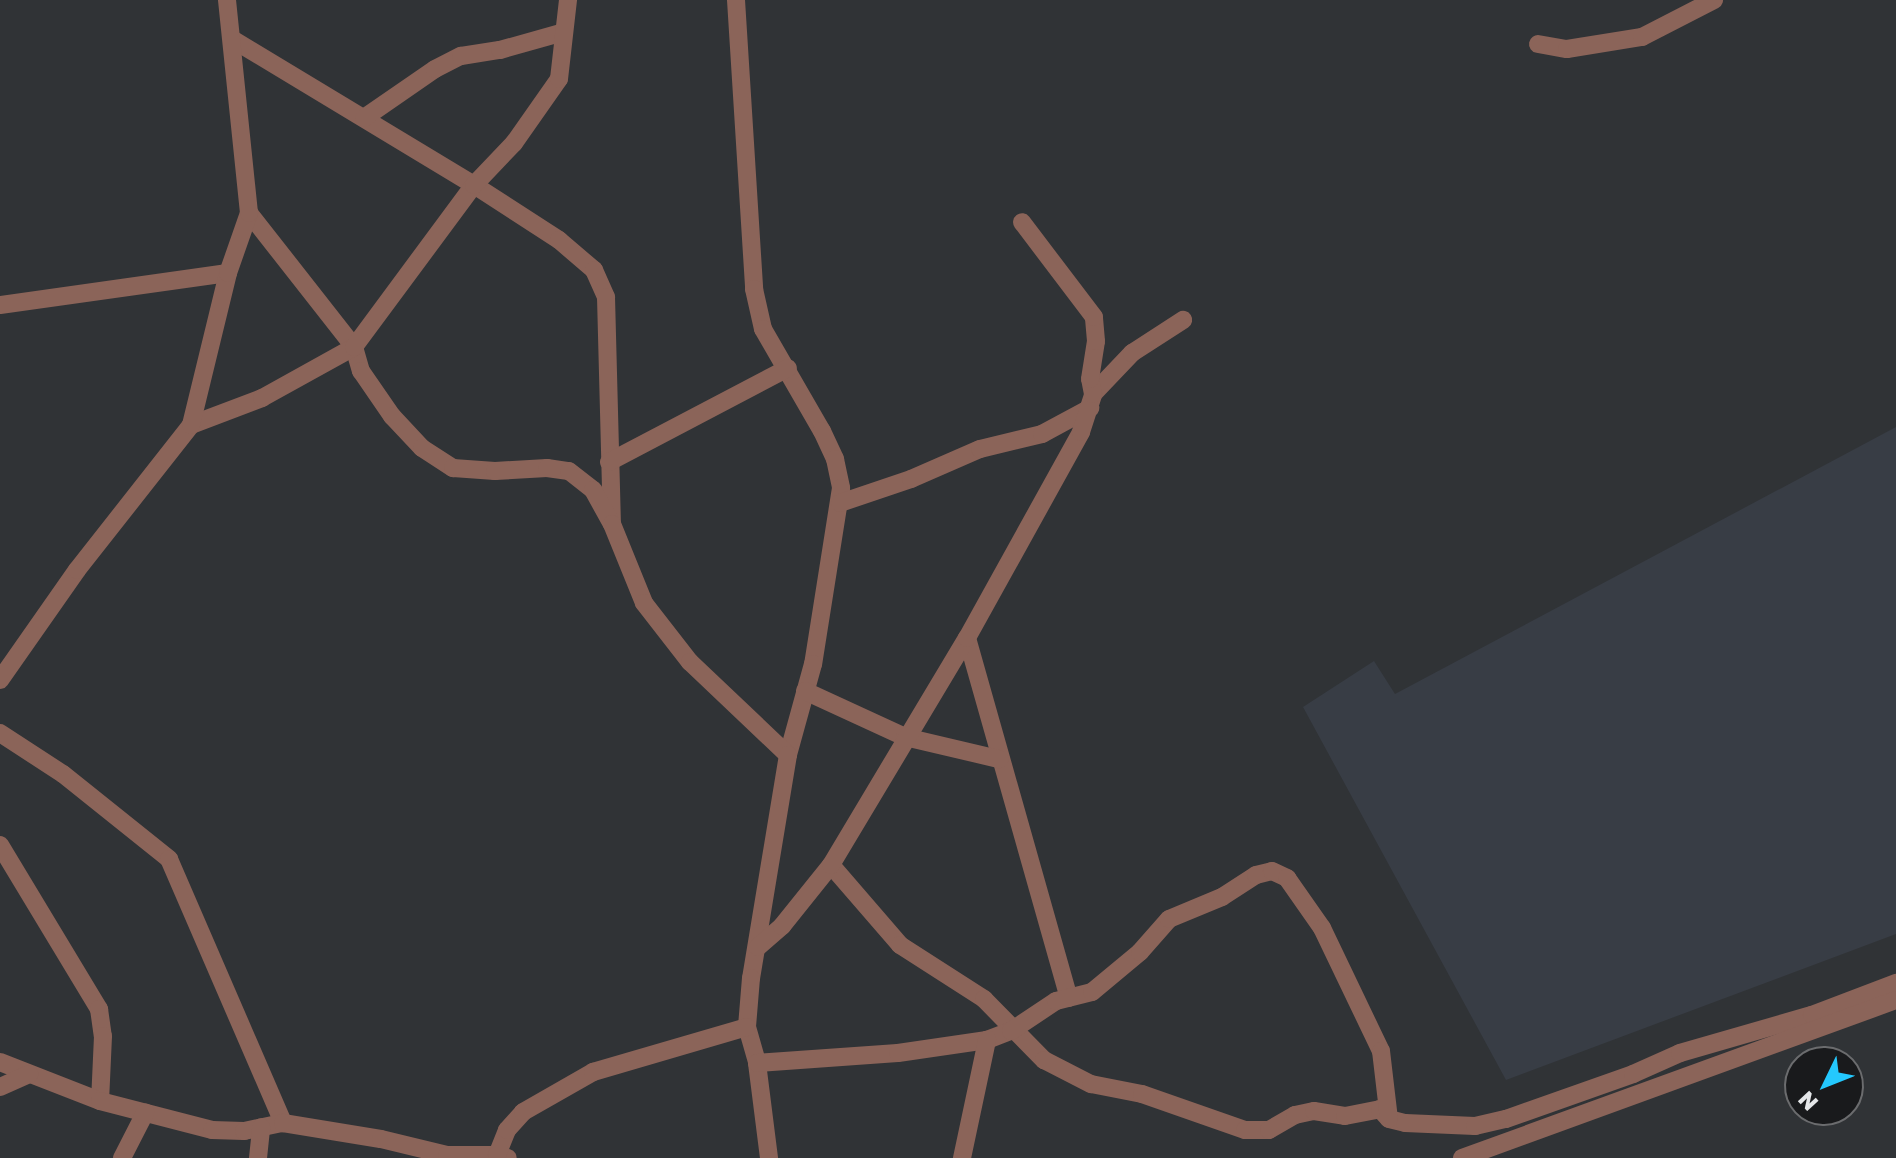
<!DOCTYPE html>
<html>
<head>
<meta charset="utf-8">
<style>
  body { margin:0 }
  #map { position:relative; width:1896px; height:1158px; overflow:hidden; background:#303336; font-family:"Golos Text",sans-serif }
  div>[style] { position:absolute }
  .built>* { inset:0; background:#383d45 }
  .minor>* { height:18px; margin:-9px; padding:0 9px; transform-origin:9px; border-radius:9px; background:#8b6459 }
  span { translate:-50% -50%; white-space:nowrap; text-align:center; line-height:1.15; -webkit-text-stroke:6px #191a1c; paint-order:stroke }
  .north { position:absolute; left:1784px; top:1046px; width:80px; height:80px; box-sizing:border-box; background:#191a1c; border:2px solid #6b6c6e; border-radius:50%; rotate:227deg; font-size:22px; font-weight:700; line-height:32px; text-align:center; color:#e5e7e9 }
  .north::after { content:''; display:block; margin:auto; width:28px; height:36px; background:#24c9fe; clip-path:polygon(50% 0,100% 100%,50% 72%,0 100%) }
</style>
</head>
<body>
<div id="map">
  <div class="built">
    <div style="clip-path:polygon(1896px 427px,1896px 934px,1506px 1080px,1303px 707px,1374px 661px,1395px 694px)"></div>
  </div>
  <div class="minor">
    <div style="left:736px;top:0;width:290px;rotate:86.4deg"></div>
    <div style="left:754px;top:289px;width:41px;rotate:77.3deg"></div>
    <div style="left:763px;top:329px;width:118px;rotate:60deg"></div>
    <div style="left:822px;top:431px;width:31px;rotate:65deg"></div>
    <div style="left:835px;top:459px;width:30px;rotate:78deg"></div>
    <div style="left:841px;top:488px;width:178px;rotate:99deg"></div>
    <div style="left:813px;top:664px;width:94px;rotate:105.4deg"></div>
    <div style="left:232px;top:39px;width:283px;rotate:31.1deg"></div>
    <div style="left:474px;top:185px;width:101px;rotate:32.9deg"></div>
    <div style="left:559px;top:240px;width:46px;rotate:40.6deg"></div>
    <div style="left:594px;top:270px;width:30px;rotate:66deg"></div>
    <div style="left:606px;top:297px;width:224px;rotate:88.5deg"></div>
    <div style="left:1538px;top:44px;width:29px;rotate:10deg"></div>
    <div style="left:1567px;top:49px;width:76px;rotate:-9.1deg"></div>
    <div style="left:1642px;top:37px;width:81px;rotate:-27.2deg"></div>
    <div style="left:364px;top:118px;width:86px;rotate:-34.6deg"></div>
    <div style="left:435px;top:69px;width:29px;rotate:-27deg"></div>
    <div style="left:461px;top:56px;width:39px;rotate:-9deg"></div>
    <div style="left:500px;top:50px;width:66px;rotate:-15.7deg"></div>
    <div style="left:249px;top:213px;width:170px;rotate:51.9deg"></div>
    <div style="left:354px;top:347px;width:25px;rotate:74deg"></div>
    <div style="left:361px;top:371px;width:55px;rotate:55.4deg"></div>
    <div style="left:392px;top:416px;width:44px;rotate:46.8deg"></div>
    <div style="left:422px;top:448px;width:37px;rotate:33deg"></div>
    <div style="left:453px;top:468px;width:42px;rotate:4.1deg"></div>
    <div style="left:495px;top:471px;width:52px;rotate:-3.3deg"></div>
    <div style="left:547px;top:468px;width:22px;rotate:8deg"></div>
    <div style="left:569px;top:471px;width:31px;rotate:38deg"></div>
    <div style="left:593px;top:490px;width:39px;rotate:61deg"></div>
    <div style="left:612px;top:524px;width:85px;rotate:67.9deg"></div>
    <div style="left:644px;top:603px;width:75px;rotate:52.1deg"></div>
    <div style="left:690px;top:662px;width:135px;rotate:43.5deg"></div>
    <div style="left:788px;top:755px;width:226px;rotate:99.4deg"></div>
    <div style="left:751px;top:978px;width:49px;rotate:94.7deg"></div>
    <div style="left:747px;top:1027px;width:37px;rotate:74deg"></div>
    <div style="left:757px;top:1063px;width:96px;rotate:82.8deg"></div>
    <div style="left:0;top:305px;width:230px;rotate:-8deg"></div>
    <div style="left:1093px;top:394px;width:57px;rotate:-46.4deg"></div>
    <div style="left:1132px;top:353px;width:61px;rotate:-32.9deg"></div>
    <div style="left:191px;top:425px;width:76px;rotate:-20.8deg"></div>
    <div style="left:262px;top:398px;width:105px;rotate:-29deg"></div>
    <div style="left:354px;top:347px;width:202px;rotate:-53.5deg"></div>
    <div style="left:474px;top:185px;width:58px;rotate:-46.4deg"></div>
    <div style="left:514px;top:143px;width:78px;rotate:-54.9deg"></div>
    <div style="left:559px;top:79px;width:80px;rotate:-83.5deg"></div>
    <div style="left:609px;top:462px;width:202px;rotate:-27.7deg"></div>
    <div style="left:840px;top:503px;width:75px;rotate:-18.7deg"></div>
    <div style="left:911px;top:479px;width:75px;rotate:-23.5deg"></div>
    <div style="left:980px;top:449px;width:64px;rotate:-13.6deg"></div>
    <div style="left:1042px;top:434px;width:55px;rotate:-28.4deg"></div>
    <div style="left:967px;top:638px;width:374px;rotate:74.2deg"></div>
    <div style="left:0;top:680px;width:134px;rotate:-55deg"></div>
    <div style="left:77px;top:570px;width:184px;rotate:-51.8deg"></div>
    <div style="left:191px;top:425px;width:156px;rotate:-76.3deg"></div>
    <div style="left:228px;top:273px;width:64px;rotate:-70.7deg"></div>
    <div style="left:249px;top:213px;width:214px;rotate:-95.9deg"></div>
    <div style="left:805px;top:691px;width:110px;rotate:24.7deg"></div>
    <div style="left:905px;top:737px;width:97px;rotate:13.2deg"></div>
    <div style="left:0;top:733px;width:75px;rotate:33.1deg"></div>
    <div style="left:63px;top:774px;width:136px;rotate:38.7deg"></div>
    <div style="left:169px;top:859px;width:288px;rotate:66.6deg"></div>
    <div style="left:0;top:845px;width:192px;rotate:58.9deg"></div>
    <div style="left:99px;top:1009px;width:27px;rotate:82deg"></div>
    <div style="left:103px;top:1036px;width:65px;rotate:92.6deg"></div>
    <div style="left:831px;top:865px;width:106px;rotate:49.2deg"></div>
    <div style="left:900px;top:945px;width:100px;rotate:32.7deg"></div>
    <div style="left:984px;top:999px;width:86px;rotate:45.5deg"></div>
    <div style="left:1044px;top:1060px;width:53px;rotate:27.1deg"></div>
    <div style="left:1091px;top:1084px;width:52px;rotate:11.1deg"></div>
    <div style="left:1142px;top:1094px;width:109px;rotate:19.3deg"></div>
    <div style="left:1245px;top:1130px;width:24px"></div>
    <div style="left:1269px;top:1130px;width:30px;rotate:-30deg"></div>
    <div style="left:1295px;top:1115px;width:19px;rotate:-12deg"></div>
    <div style="left:1314px;top:1111px;width:31px;rotate:9deg"></div>
    <div style="left:1345px;top:1116px;width:36px;rotate:-11deg"></div>
    <div style="left:1380px;top:1109px;width:13px;rotate:48deg"></div>
    <div style="left:1389px;top:1119px;width:16px;rotate:14deg"></div>
    <div style="left:1405px;top:1123px;width:70px;rotate:2.5deg"></div>
    <div style="left:1475px;top:1126px;width:32px;rotate:-13deg"></div>
    <div style="left:1506px;top:1119px;width:135px;rotate:-19.5deg"></div>
    <div style="left:1633px;top:1074px;width:51px;rotate:-24.1deg"></div>
    <div style="left:1680px;top:1053px;width:137px;rotate:-16.1deg"></div>
    <div style="left:1812px;top:1015px;width:90px;rotate:-20.9deg"></div>
    <div style="left:758px;top:947px;width:32px;rotate:-41deg"></div>
    <div style="left:782px;top:926px;width:78px;rotate:-51.2deg"></div>
    <div style="left:831px;top:865px;width:265px;rotate:-59.1deg"></div>
    <div style="left:967px;top:638px;width:235px;rotate:-61deg"></div>
    <div style="left:1081px;top:432px;width:40px;rotate:-72deg"></div>
    <div style="left:1093px;top:394px;width:15px;rotate:-101deg"></div>
    <div style="left:1090px;top:379px;width:38px;rotate:-81deg"></div>
    <div style="left:1096px;top:341px;width:24px;rotate:-95deg"></div>
    <div style="left:1094px;top:317px;width:119px;rotate:-127.2deg"></div>
    <div style="left:0;top:1062px;width:107px;rotate:21.3deg"></div>
    <div style="left:100px;top:1101px;width:116px;rotate:14.5deg"></div>
    <div style="left:212px;top:1130px;width:32px;rotate:2deg"></div>
    <div style="left:244px;top:1131px;width:40px;rotate:-12deg"></div>
    <div style="left:283px;top:1123px;width:99px;rotate:9.3deg"></div>
    <div style="left:381px;top:1139px;width:68px;rotate:13.6deg"></div>
    <div style="left:447px;top:1155px;width:50px"></div>
    <div style="left:497px;top:1155px;width:11px;rotate:15deg"></div>
    <div style="left:757px;top:1063px;width:141px;rotate:-4.1deg"></div>
    <div style="left:898px;top:1053px;width:90px;rotate:-8.3deg"></div>
    <div style="left:987px;top:1040px;width:26px;rotate:-21deg"></div>
    <div style="left:1011px;top:1031px;width:54px;rotate:-33.7deg"></div>
    <div style="left:1056px;top:1001px;width:37px;rotate:-14deg"></div>
    <div style="left:1092px;top:992px;width:62px;rotate:-39.8deg"></div>
    <div style="left:1140px;top:952px;width:44px;rotate:-48.7deg"></div>
    <div style="left:1169px;top:919px;width:57px;rotate:-22.5deg"></div>
    <div style="left:1222px;top:897px;width:40px;rotate:-32.9deg"></div>
    <div style="left:1256px;top:875px;width:16px;rotate:-14deg"></div>
    <div style="left:1272px;top:871px;width:17px;rotate:25deg"></div>
    <div style="left:1287px;top:878px;width:61px;rotate:55deg"></div>
    <div style="left:1322px;top:928px;width:136px;rotate:64.4deg"></div>
    <div style="left:1381px;top:1051px;width:68px;rotate:83.3deg"></div>
    <div style="left:0;top:1087px;width:32px;rotate:-24deg"></div>
    <div style="left:497px;top:1155px;width:27px;rotate:-68deg"></div>
    <div style="left:507px;top:1130px;width:24px;rotate:-48deg"></div>
    <div style="left:523px;top:1112px;width:81px;rotate:-29.7deg"></div>
    <div style="left:593px;top:1072px;width:160px;rotate:-16.3deg"></div>
    <div style="left:122px;top:1158px;width:51px;rotate:-62.9deg"></div>
    <div style="left:258px;top:1158px;width:31px;rotate:-84deg"></div>
    <div style="left:962px;top:1158px;width:121px;rotate:-78deg"></div>
    <div style="left:1462px;top:1158px;width:462px;rotate:-20deg"></div>
  </div>
  <div class="north">N</div>
</div>
</body>
</html>
